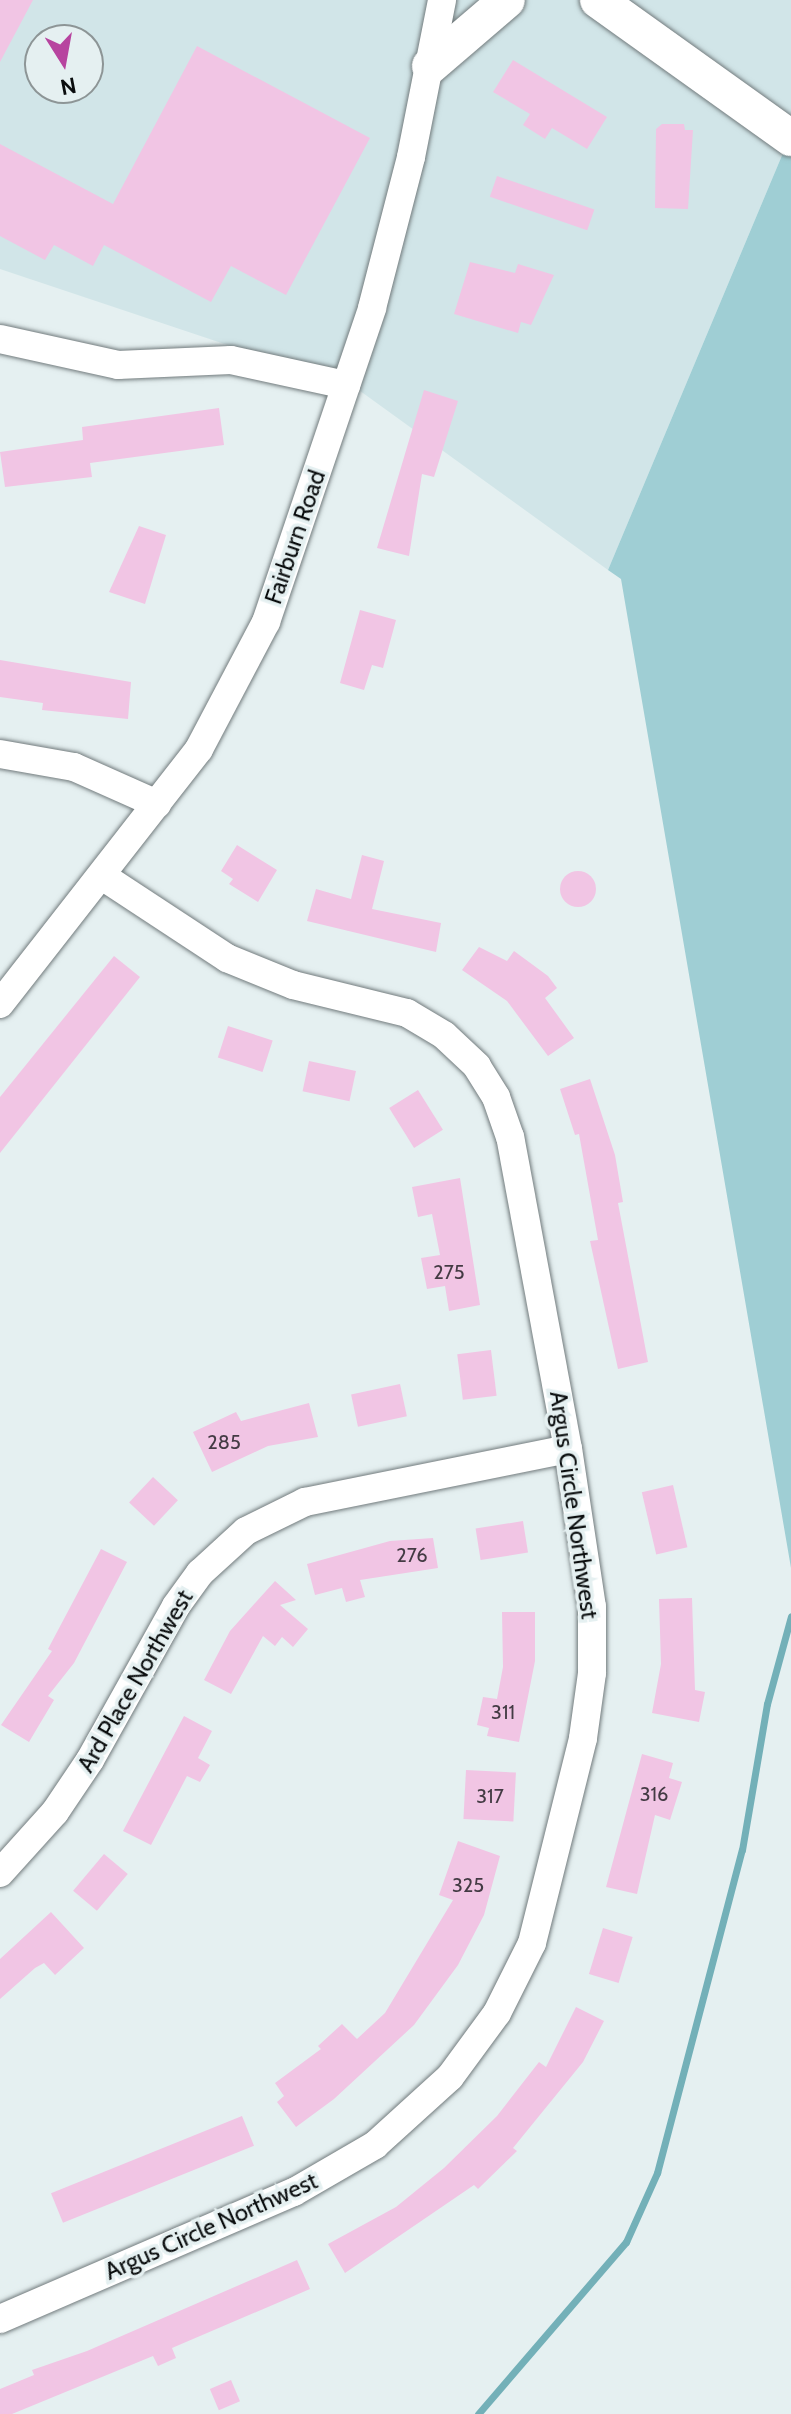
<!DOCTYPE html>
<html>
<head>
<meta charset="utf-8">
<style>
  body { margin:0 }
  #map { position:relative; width:791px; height:2414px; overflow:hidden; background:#e5f0f1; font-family:Cabin,sans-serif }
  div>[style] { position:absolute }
  .built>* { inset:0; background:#d1e5e8 }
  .green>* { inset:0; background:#9fced4 }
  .stream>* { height:7px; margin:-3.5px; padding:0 3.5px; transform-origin:3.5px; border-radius:3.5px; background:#73b0b8 }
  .building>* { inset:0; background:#f1c5e4; transform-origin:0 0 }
  .round { border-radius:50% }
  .roads { filter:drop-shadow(0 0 2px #727b7d) drop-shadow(0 0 2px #727b7d) }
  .minor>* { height:28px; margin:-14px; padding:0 14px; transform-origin:14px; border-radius:14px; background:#fff }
  .major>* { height:36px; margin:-18px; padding:0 18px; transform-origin:18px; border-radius:18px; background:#fff }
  span { translate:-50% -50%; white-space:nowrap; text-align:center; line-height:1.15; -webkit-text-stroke:7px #e5f0f1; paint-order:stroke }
  .number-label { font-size:20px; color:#443b44 }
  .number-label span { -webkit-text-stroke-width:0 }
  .street-label { font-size:24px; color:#0a0d0e }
  .north { position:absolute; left:24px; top:24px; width:80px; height:80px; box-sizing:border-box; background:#e5f0f1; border:2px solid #8d9596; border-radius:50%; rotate:169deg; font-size:22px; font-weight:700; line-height:32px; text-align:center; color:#0a0d0e }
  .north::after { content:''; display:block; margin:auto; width:28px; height:36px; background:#b7449f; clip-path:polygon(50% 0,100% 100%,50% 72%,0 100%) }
</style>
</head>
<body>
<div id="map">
  <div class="built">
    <div style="clip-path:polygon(evenodd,0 0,791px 0,791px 134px,608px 570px,356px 388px,0 269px,0 0,40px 40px,88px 40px,88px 88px,40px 88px,40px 40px)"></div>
  </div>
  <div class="green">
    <div style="clip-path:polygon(791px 134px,791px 1568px,621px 579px,608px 570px)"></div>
  </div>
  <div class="stream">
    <div style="left:478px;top:2414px;width:227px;rotate:-49.3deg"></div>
    <div style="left:626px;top:2242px;width:76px;rotate:-65.8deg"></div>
    <div style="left:657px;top:2173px;width:334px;rotate:-75.3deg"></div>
    <div style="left:742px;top:1850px;width:148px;rotate:-80.3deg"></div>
    <div style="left:767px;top:1704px;width:91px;rotate:-74.7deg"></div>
  </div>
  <div class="building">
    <div style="clip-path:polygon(0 0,33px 0,0 62px)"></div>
    <div style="clip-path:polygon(197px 46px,370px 138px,286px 295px,231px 266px,211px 302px,104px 245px,93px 266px,54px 245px,45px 260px,0 236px,0 144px,113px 204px)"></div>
    <div style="clip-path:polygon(513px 60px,607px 117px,587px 149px,552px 128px,545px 139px,523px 125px,530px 114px,493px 92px)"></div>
    <div style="clip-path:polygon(662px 124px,684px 124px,685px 130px,693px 130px,688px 209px,655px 208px,656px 129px)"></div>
    <div style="left:497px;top:176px;width:103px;height:22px;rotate:19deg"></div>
    <div style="clip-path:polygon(470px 262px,515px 273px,518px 264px,554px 275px,531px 325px,521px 322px,518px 333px,454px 314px)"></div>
    <div style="clip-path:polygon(424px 390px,458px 401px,434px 477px,422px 474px,409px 556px,377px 548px)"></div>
    <div style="clip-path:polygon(219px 408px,224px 445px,90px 463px,92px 477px,5px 487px,0 452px,83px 440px,82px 427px)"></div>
    <div style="clip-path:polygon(139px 526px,166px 535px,145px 604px,109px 592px)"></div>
    <div style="clip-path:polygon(360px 610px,396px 620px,383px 668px,372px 665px,364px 690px,340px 683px)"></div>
    <div style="clip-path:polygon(0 660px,131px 682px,128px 719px,42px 710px,43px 703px,0 697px)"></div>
    <div style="clip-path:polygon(237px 845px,277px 870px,258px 902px,229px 884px,233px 879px,221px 871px)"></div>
    <div style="clip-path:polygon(362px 855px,384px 861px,372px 909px,441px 923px,436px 952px,307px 921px,316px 889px,351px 899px)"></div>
    <div class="round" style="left:560px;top:871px;width:36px;height:36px"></div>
    <div style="clip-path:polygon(479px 947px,507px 961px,514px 951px,548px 976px,557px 988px,545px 998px,574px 1038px,548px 1056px,507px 1001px,462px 970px)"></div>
    <div style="clip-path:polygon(114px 956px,140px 977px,0 1153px,0 1097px)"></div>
    <div style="left:228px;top:1026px;width:47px;height:33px;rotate:18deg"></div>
    <div style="left:309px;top:1061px;width:48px;height:31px;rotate:12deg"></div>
    <div style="clip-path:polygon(590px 1079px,615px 1155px,623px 1202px,618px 1203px,648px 1362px,618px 1369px,590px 1241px,598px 1240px,579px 1134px,575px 1135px,560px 1089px)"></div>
    <div style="left:418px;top:1090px;width:47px;height:34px;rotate:58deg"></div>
    <div style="clip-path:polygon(460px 1178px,480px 1305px,449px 1311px,445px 1286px,427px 1289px,421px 1258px,440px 1255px,432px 1214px,418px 1217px,412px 1187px)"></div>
    <div style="left:491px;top:1350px;width:46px;height:34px;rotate:83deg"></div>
    <div style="left:400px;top:1384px;width:33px;height:50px;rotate:78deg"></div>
    <div style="clip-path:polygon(309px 1403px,318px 1437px,268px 1446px,212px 1472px,193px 1432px,236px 1412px,241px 1421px)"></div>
    <div style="left:153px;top:1477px;width:34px;height:35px;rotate:43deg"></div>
    <div style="left:673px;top:1485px;width:64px;height:32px;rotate:77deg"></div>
    <div style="left:523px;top:1521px;width:32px;height:48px;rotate:81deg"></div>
    <div style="clip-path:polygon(433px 1538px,438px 1568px,360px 1580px,365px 1597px,346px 1602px,342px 1588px,315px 1595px,307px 1564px,390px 1541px)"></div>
    <div style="clip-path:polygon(101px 1549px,127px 1562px,74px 1663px,48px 1696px,54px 1700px,29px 1742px,1px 1725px,52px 1651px,48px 1649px)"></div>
    <div style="clip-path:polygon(275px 1581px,296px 1600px,280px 1605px,308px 1629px,293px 1647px,282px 1637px,275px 1646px,263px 1636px,231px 1694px,204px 1680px,230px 1631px)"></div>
    <div style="clip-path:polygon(692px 1598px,695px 1690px,705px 1692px,699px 1722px,652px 1713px,661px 1664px,659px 1599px)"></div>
    <div style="clip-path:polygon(502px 1612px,535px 1612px,535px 1661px,519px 1742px,487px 1736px,489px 1728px,477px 1725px,483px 1697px,497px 1699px,503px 1667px)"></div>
    <div style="clip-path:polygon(184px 1716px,212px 1731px,198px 1758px,210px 1765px,200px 1782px,187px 1776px,151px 1845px,123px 1831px)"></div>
    <div style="clip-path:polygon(642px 1754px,673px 1763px,669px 1778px,682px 1782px,670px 1820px,655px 1815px,637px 1894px,606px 1887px)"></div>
    <div style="left:466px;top:1770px;width:50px;height:49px;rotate:3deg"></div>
    <div style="clip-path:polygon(458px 1841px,500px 1856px,484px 1915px,458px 1965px,414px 2025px,334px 2099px,296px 2127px,277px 2102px,284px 2096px,275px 2083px,321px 2049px,318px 2046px,342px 2024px,357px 2039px,385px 2013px,453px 1900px,439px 1895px)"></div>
    <div style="left:104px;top:1854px;width:31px;height:48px;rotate:40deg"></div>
    <div style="clip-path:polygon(51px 1912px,84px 1948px,55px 1975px,44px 1963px,35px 1968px,0 1999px,0 1959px)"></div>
    <div style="left:603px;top:1928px;width:31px;height:48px;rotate:17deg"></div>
    <div style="clip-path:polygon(576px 2007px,604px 2021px,583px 2062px,513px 2148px,517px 2151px,478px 2189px,474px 2185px,345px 2273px,328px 2244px,396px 2207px,444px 2168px,497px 2116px,539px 2062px,546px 2067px)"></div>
    <div style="left:242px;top:2116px;width:32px;height:206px;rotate:68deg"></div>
    <div style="clip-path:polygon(297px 2260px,310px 2289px,172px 2348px,176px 2358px,158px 2366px,153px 2356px,12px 2414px,0 2414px,0 2389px,34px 2375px,32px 2370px,87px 2351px)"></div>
    <div style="left:231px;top:2380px;width:23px;height:23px;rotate:67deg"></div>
  </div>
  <div class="roads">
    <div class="minor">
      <div style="left:0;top:339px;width:121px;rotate:12.4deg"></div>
      <div style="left:118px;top:365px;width:113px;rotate:-2.5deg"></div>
      <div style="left:231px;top:360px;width:118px;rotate:12.3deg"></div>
      <div style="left:0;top:754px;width:75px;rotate:10deg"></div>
      <div style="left:74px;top:767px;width:91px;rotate:24deg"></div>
      <div style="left:0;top:1004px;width:323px;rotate:-52deg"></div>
      <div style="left:199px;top:749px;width:144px;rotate:-62.2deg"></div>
      <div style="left:266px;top:622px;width:331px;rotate:-71.3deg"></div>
      <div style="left:372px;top:308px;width:156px;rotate:-75.5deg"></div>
      <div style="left:411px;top:157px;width:160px;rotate:-78.8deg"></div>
      <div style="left:0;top:1873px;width:82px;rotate:-48deg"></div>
      <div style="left:55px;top:1812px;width:63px;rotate:-56.1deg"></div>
      <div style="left:90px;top:1760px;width:176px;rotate:-60.8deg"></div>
      <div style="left:176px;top:1606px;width:41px;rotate:-54deg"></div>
      <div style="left:200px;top:1573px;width:62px;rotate:-42.4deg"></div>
      <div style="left:246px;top:1531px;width:66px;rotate:-26.2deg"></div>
      <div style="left:305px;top:1502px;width:268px;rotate:-11.4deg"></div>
      <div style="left:0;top:2319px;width:320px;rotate:-23.4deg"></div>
      <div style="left:294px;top:2192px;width:94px;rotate:-30.1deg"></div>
      <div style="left:375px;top:2145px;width:101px;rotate:-42.2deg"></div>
      <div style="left:450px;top:2077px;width:79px;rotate:-53.7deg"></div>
      <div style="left:497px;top:2013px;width:78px;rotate:-63.4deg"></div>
      <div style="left:532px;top:1943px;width:211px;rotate:-76deg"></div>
      <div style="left:583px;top:1738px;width:66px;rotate:-82.1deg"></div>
      <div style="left:592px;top:1673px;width:66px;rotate:-90deg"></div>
      <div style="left:592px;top:1607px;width:160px;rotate:-98.6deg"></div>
      <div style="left:568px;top:1449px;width:317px;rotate:-100.5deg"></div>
      <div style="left:510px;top:1137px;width:42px;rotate:-109.3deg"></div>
      <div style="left:496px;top:1097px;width:36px;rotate:-122deg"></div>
      <div style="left:477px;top:1066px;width:45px;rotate:-136.8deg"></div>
      <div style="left:444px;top:1035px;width:43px;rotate:-149.3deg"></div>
      <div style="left:407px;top:1013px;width:117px;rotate:-166.2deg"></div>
      <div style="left:293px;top:985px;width:71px;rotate:-157.8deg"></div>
      <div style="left:227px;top:958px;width:149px;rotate:-146.7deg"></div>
    </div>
    <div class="major">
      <div style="left:598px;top:0;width:237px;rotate:35.6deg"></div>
      <div style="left:430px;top:66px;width:101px;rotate:-40.6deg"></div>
    </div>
  </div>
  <div class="number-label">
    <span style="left:449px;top:1272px">275</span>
    <span style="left:224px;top:1442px">285</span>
    <span style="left:412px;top:1555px">276</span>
    <span style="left:503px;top:1712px">311</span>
    <span style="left:654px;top:1794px">316</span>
    <span style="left:490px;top:1796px">317</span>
    <span style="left:468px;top:1885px">325</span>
  </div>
  <div class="street-label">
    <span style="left:295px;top:537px;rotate:-71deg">Fairburn Road</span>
    <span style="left:574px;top:1505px;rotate:82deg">Argus Circle Northwest</span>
    <span style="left:135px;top:1681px;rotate:-60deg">Ard Place Northwest</span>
    <span style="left:211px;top:2226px;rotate:-24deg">Argus Circle Northwest</span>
  </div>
  <div class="north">N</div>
</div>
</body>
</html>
